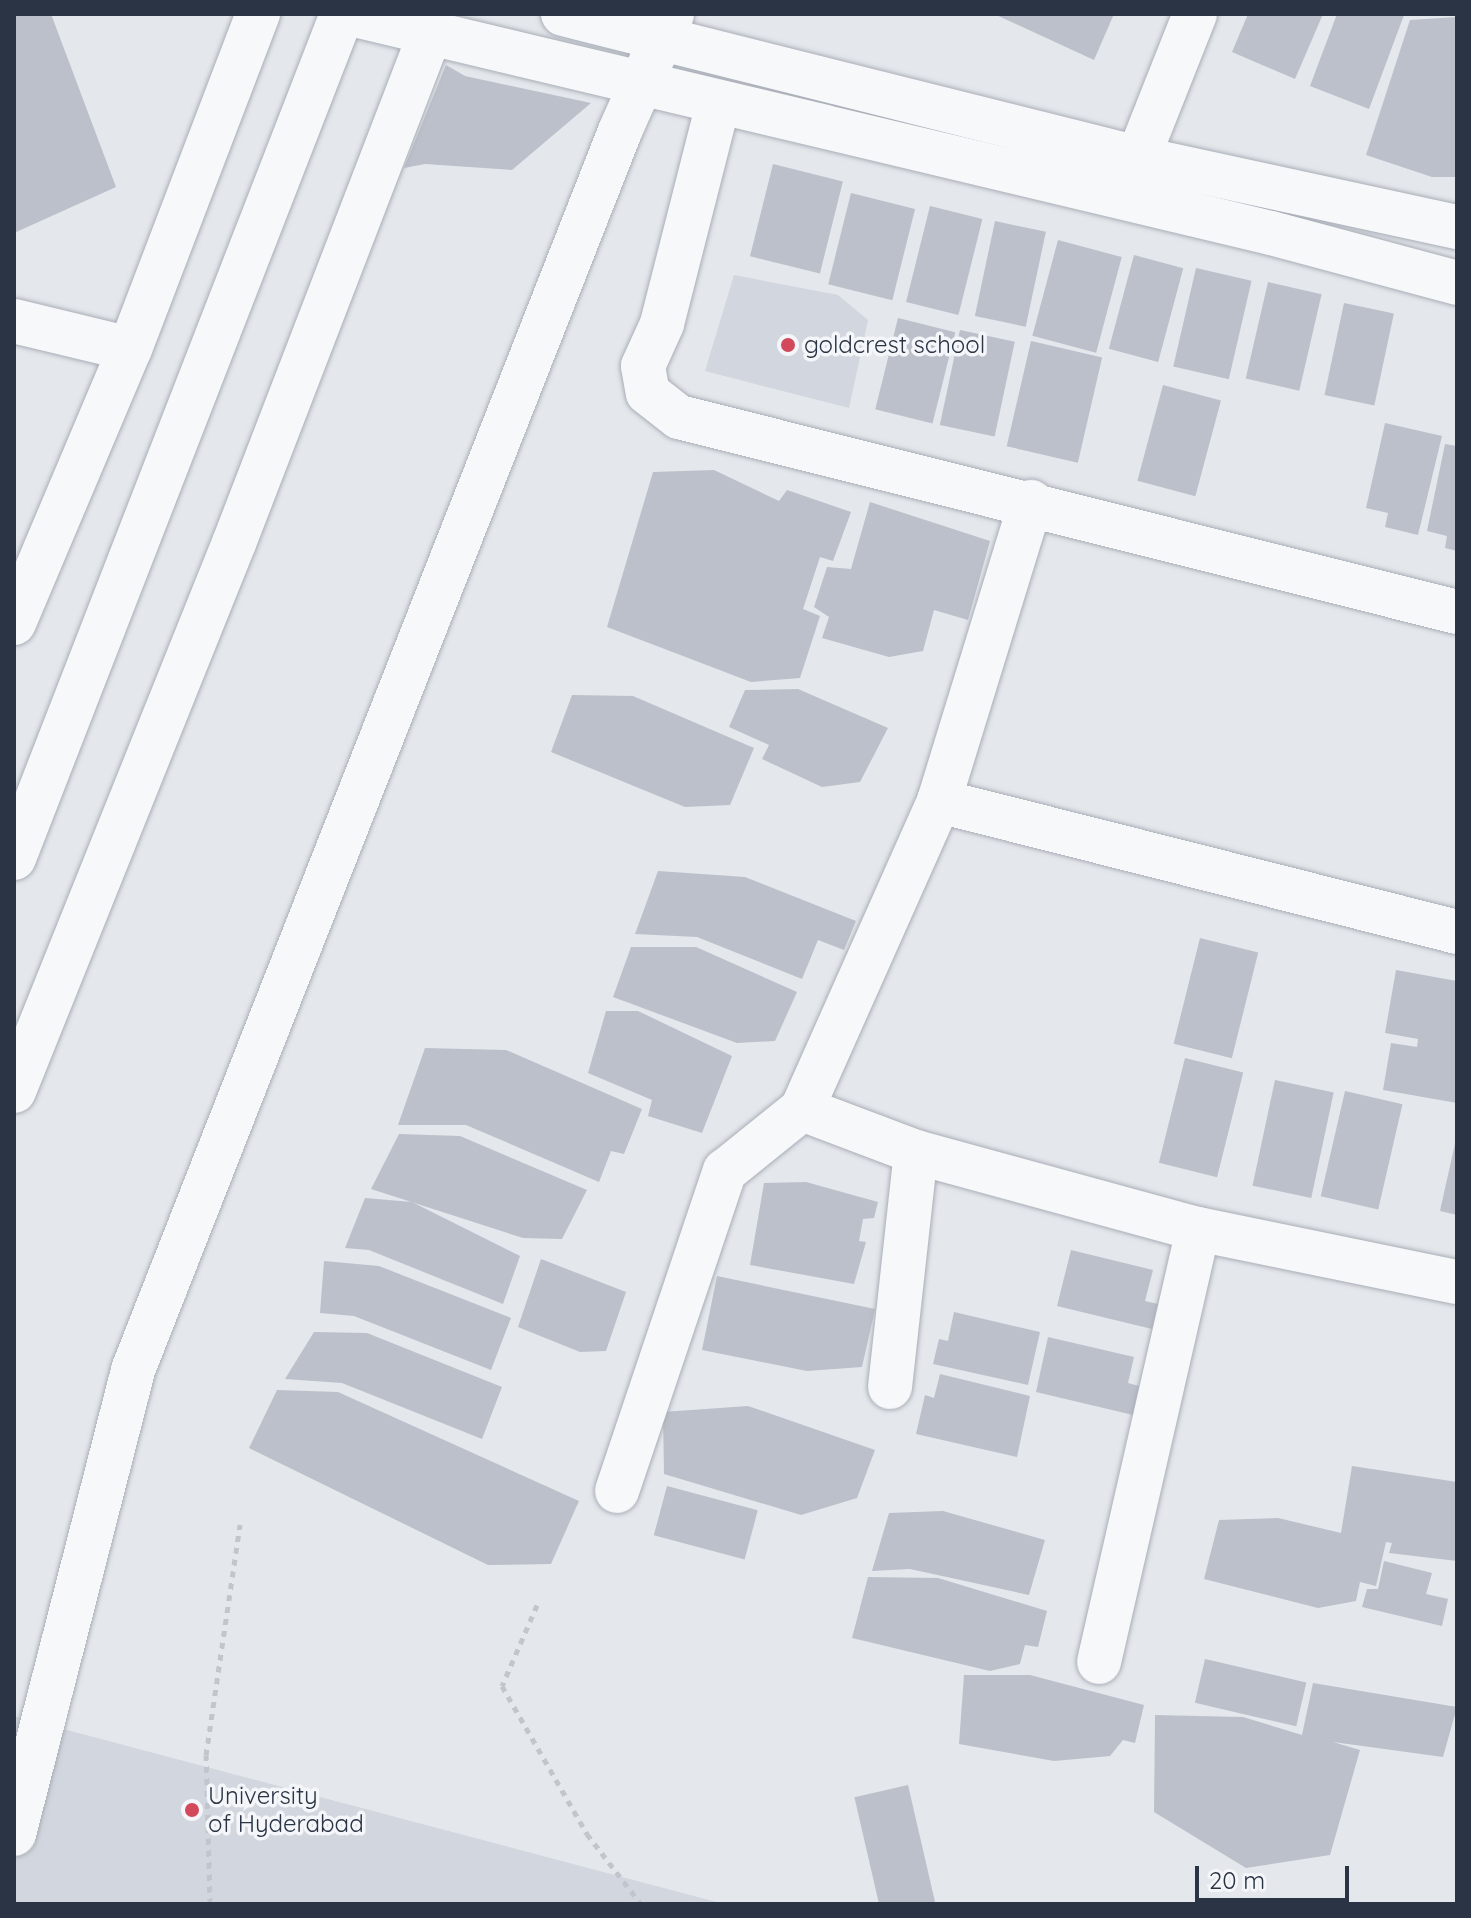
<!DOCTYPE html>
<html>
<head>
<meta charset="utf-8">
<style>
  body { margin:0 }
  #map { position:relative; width:1471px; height:1918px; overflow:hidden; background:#e4e7ec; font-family:Quicksand,sans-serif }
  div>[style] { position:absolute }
  .built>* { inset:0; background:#d2d6de }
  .building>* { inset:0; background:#bbc0ca; transform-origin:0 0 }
  .path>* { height:5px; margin-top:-2.5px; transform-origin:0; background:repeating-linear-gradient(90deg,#c2c5cb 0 6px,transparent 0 12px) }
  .roads { filter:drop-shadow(0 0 2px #a9aeb7) drop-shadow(0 0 2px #a9aeb7) }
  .minor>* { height:44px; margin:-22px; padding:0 22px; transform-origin:22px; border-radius:22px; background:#f7f8fa }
  .dots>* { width:22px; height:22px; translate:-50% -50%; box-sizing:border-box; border:4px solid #f4f6f9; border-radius:50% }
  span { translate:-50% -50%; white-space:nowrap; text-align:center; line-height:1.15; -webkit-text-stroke:7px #f4f6f9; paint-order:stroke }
  .poi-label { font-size:24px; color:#2b3445 }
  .left { translate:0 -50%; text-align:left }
  .frame { position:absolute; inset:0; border:16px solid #2b3445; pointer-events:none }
  .scale { position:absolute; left:1195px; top:1866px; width:154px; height:36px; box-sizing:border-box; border:4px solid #2b3445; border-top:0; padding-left:10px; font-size:24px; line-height:28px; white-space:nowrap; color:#2b3445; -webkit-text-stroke:6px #f4f6f9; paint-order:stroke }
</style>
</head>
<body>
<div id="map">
  <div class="built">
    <div style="clip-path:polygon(734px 275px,838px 295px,868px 320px,849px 408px,705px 371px)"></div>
    <div style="clip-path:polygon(14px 1716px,724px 1904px,14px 1904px)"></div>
  </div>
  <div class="building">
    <div style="clip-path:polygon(14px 14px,51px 14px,116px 187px,14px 233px)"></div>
    <div style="clip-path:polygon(994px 14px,1114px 14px,1094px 60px)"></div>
    <div style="clip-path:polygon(1248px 14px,1323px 14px,1295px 79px,1232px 52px)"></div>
    <div style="clip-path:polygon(1337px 14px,1404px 15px,1369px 109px,1310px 86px)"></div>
    <div style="clip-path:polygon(1457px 17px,1457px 177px,1432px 177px,1366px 155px,1410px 20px)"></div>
    <div style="clip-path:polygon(446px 65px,465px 76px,591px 103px,512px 170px,425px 164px,404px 168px)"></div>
    <div style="left:773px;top:164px;width:72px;height:95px;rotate:14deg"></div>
    <div style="left:851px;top:193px;width:66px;height:94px;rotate:14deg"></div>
    <div style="left:930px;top:206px;width:54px;height:99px;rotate:14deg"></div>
    <div style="left:995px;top:221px;width:52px;height:97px;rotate:12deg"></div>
    <div style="left:1058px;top:240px;width:66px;height:99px;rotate:15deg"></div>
    <div style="left:1134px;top:255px;width:51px;height:97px;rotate:15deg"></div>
    <div style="left:1196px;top:268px;width:57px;height:101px;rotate:13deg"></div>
    <div style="left:1268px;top:282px;width:55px;height:99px;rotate:13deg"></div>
    <div style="left:1344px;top:303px;width:51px;height:94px;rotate:12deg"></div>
    <div style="left:898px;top:318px;width:59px;height:94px;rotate:14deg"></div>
    <div style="left:960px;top:330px;width:56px;height:97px;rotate:12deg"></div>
    <div style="left:1031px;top:341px;width:73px;height:108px;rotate:13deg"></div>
    <div style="left:1163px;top:385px;width:60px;height:99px;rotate:15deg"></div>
    <div style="clip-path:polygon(1385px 423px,1442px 436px,1418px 535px,1385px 527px,1388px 513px,1366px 508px)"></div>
    <div style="clip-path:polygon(1445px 444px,1457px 446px,1457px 551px,1445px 548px,1447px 536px,1427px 531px)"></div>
    <div style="clip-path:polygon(714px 470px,779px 501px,787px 490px,851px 512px,833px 561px,820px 557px,803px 609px,820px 616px,800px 678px,751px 682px,607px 627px,653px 472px)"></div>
    <div style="clip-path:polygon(870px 502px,990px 541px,968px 620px,934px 610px,923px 651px,889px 657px,822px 638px,829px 617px,814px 607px,827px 567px,851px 569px)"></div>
    <div style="clip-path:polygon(798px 689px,888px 728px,860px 782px,822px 787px,762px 759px,769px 745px,729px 727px,745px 690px)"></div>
    <div style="clip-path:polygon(572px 695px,633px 696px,754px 748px,730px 805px,685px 807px,551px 752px)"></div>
    <div style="clip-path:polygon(658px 871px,745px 877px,856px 921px,844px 950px,818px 940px,802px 979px,697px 937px,635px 934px)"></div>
    <div style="left:1200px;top:938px;width:60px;height:109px;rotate:14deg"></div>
    <div style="clip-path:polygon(631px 947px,696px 947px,797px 992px,775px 1041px,737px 1043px,613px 997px)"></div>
    <div style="clip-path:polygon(1396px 970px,1457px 981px,1457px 1103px,1383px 1090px,1391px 1043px,1417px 1047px,1418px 1039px,1385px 1033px)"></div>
    <div style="clip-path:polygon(606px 1011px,638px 1011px,732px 1056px,702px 1133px,648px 1116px,652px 1100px,588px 1073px)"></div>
    <div style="clip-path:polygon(425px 1048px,506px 1050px,642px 1109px,624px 1154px,611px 1151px,599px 1182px,466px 1125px,398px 1125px)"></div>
    <div style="left:1185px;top:1058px;width:60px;height:108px;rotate:14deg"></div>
    <div style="left:1275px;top:1080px;width:60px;height:108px;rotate:12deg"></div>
    <div style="left:1345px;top:1091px;width:59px;height:108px;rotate:13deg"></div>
    <div style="clip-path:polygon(399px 1134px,460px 1136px,587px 1190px,562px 1239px,523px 1238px,371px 1189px)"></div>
    <div style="clip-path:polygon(1456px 1139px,1457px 1139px,1457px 1215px,1440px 1211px)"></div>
    <div style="clip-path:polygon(806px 1182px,878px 1202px,874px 1218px,863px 1219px,859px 1241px,866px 1242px,854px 1284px,750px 1265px,764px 1183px)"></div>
    <div style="clip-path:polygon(365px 1198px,412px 1202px,520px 1256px,503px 1304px,369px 1250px,345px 1248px)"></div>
    <div style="clip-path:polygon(1071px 1250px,1153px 1270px,1145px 1301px,1158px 1304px,1152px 1329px,1057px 1306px)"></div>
    <div style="clip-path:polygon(541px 1259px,626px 1292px,606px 1351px,580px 1352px,518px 1327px)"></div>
    <div style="clip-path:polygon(324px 1261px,379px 1266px,511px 1318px,491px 1370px,354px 1316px,320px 1313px)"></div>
    <div style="clip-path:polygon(717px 1276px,875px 1309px,862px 1367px,807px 1371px,702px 1350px)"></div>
    <div style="clip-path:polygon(954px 1312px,1040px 1332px,1028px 1385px,933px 1364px,939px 1339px,948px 1341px)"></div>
    <div style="clip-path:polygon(314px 1332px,367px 1333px,502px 1387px,482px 1439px,342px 1383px,285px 1379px)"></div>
    <div style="clip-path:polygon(1048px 1337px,1134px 1357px,1128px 1383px,1139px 1386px,1133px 1415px,1036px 1392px)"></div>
    <div style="clip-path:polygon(940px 1374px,1030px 1396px,1017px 1457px,916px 1434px,925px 1395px,934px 1398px)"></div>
    <div style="clip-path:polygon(277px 1390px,338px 1392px,579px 1501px,551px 1564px,488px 1565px,249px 1448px)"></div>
    <div style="clip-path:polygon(748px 1406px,875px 1450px,857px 1498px,801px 1515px,664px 1474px,663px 1412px)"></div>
    <div style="clip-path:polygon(1352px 1466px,1457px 1482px,1457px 1561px,1389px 1553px,1392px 1543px,1386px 1542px,1376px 1586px,1360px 1582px,1356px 1601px,1318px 1608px,1204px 1579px,1219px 1520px,1278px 1518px,1341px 1533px)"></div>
    <div style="left:667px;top:1486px;width:94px;height:51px;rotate:15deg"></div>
    <div style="clip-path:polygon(943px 1511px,1045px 1540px,1029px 1595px,910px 1569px,872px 1571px,889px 1513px)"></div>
    <div style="clip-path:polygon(1384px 1561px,1432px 1573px,1426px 1594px,1448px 1599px,1442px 1626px,1362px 1607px,1367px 1589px,1378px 1589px)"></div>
    <div style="clip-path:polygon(868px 1577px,938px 1578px,1047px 1611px,1038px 1647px,1025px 1645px,1020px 1664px,990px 1671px,852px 1638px)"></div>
    <div style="left:1205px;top:1659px;width:104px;height:45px;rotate:13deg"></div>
    <div style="clip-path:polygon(964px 1675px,1030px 1675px,1144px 1705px,1135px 1743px,1123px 1740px,1110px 1756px,1054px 1761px,959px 1744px)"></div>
    <div style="clip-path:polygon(1313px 1683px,1457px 1707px,1443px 1757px,1333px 1742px,1360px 1750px,1330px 1855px,1246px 1868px,1154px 1812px,1155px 1715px,1243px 1717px,1302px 1735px)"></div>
    <div style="left:908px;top:1785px;width:122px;height:55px;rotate:77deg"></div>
  </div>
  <div class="path">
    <div style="left:537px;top:1605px;width:88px;rotate:113.4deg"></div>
    <div style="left:502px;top:1686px;width:171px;rotate:60.1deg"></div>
    <div style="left:587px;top:1834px;width:88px;rotate:52.4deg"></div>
    <div style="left:210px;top:1904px;width:149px;rotate:-91.5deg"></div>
    <div style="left:206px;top:1755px;width:233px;rotate:-81.6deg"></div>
  </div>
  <div class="roads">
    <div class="minor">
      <div style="left:351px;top:14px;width:946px;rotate:13.39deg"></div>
      <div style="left:1271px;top:233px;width:193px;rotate:15deg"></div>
      <div style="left:563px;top:14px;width:593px;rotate:14.06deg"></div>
      <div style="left:1138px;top:158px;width:326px;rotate:12.2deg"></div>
      <div style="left:718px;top:104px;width:227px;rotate:104.3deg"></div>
      <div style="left:662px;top:324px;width:46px;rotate:114.3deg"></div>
      <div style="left:643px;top:366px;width:27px;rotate:80deg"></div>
      <div style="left:648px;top:393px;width:39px;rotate:38deg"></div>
      <div style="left:679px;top:417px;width:802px;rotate:14.07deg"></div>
      <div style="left:1138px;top:158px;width:155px;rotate:-68.4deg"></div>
      <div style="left:14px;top:321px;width:119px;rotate:13.6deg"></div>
      <div style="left:14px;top:623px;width:298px;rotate:-67.1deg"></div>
      <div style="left:130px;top:349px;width:359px;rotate:-69.1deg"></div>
      <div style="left:939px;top:801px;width:534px;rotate:14.19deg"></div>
      <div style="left:14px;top:858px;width:905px;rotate:-68.76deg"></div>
      <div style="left:14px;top:1091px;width:591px;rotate:-68.13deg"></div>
      <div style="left:234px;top:543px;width:545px;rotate:-68.94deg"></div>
      <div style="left:802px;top:1109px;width:122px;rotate:20.7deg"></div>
      <div style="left:916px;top:1152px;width:292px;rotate:15.3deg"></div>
      <div style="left:1198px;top:1229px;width:264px;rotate:11.6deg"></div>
      <div style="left:890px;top:1387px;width:236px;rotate:-83.7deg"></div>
      <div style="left:617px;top:1491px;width:338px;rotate:-71.4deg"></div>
      <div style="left:725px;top:1171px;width:99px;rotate:-38.8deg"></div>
      <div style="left:802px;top:1109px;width:337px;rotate:-66deg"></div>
      <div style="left:939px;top:801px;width:313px;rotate:-72.9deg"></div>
      <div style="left:1099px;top:1662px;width:444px;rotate:-77.1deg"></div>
      <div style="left:14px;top:1834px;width:479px;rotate:-75.6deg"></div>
      <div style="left:133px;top:1370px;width:1331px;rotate:-68.54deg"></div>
      <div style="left:620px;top:131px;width:128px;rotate:-66deg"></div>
    </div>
  </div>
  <div class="dots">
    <div style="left:788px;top:345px;background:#d1495b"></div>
    <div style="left:192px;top:1810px;background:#d1495b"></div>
  </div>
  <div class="poi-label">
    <span class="left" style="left:804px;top:345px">goldcrest school</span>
    <span class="left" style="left:208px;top:1810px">University<br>of Hyderabad</span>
  </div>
  <div class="frame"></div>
  <div class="scale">20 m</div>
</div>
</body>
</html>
